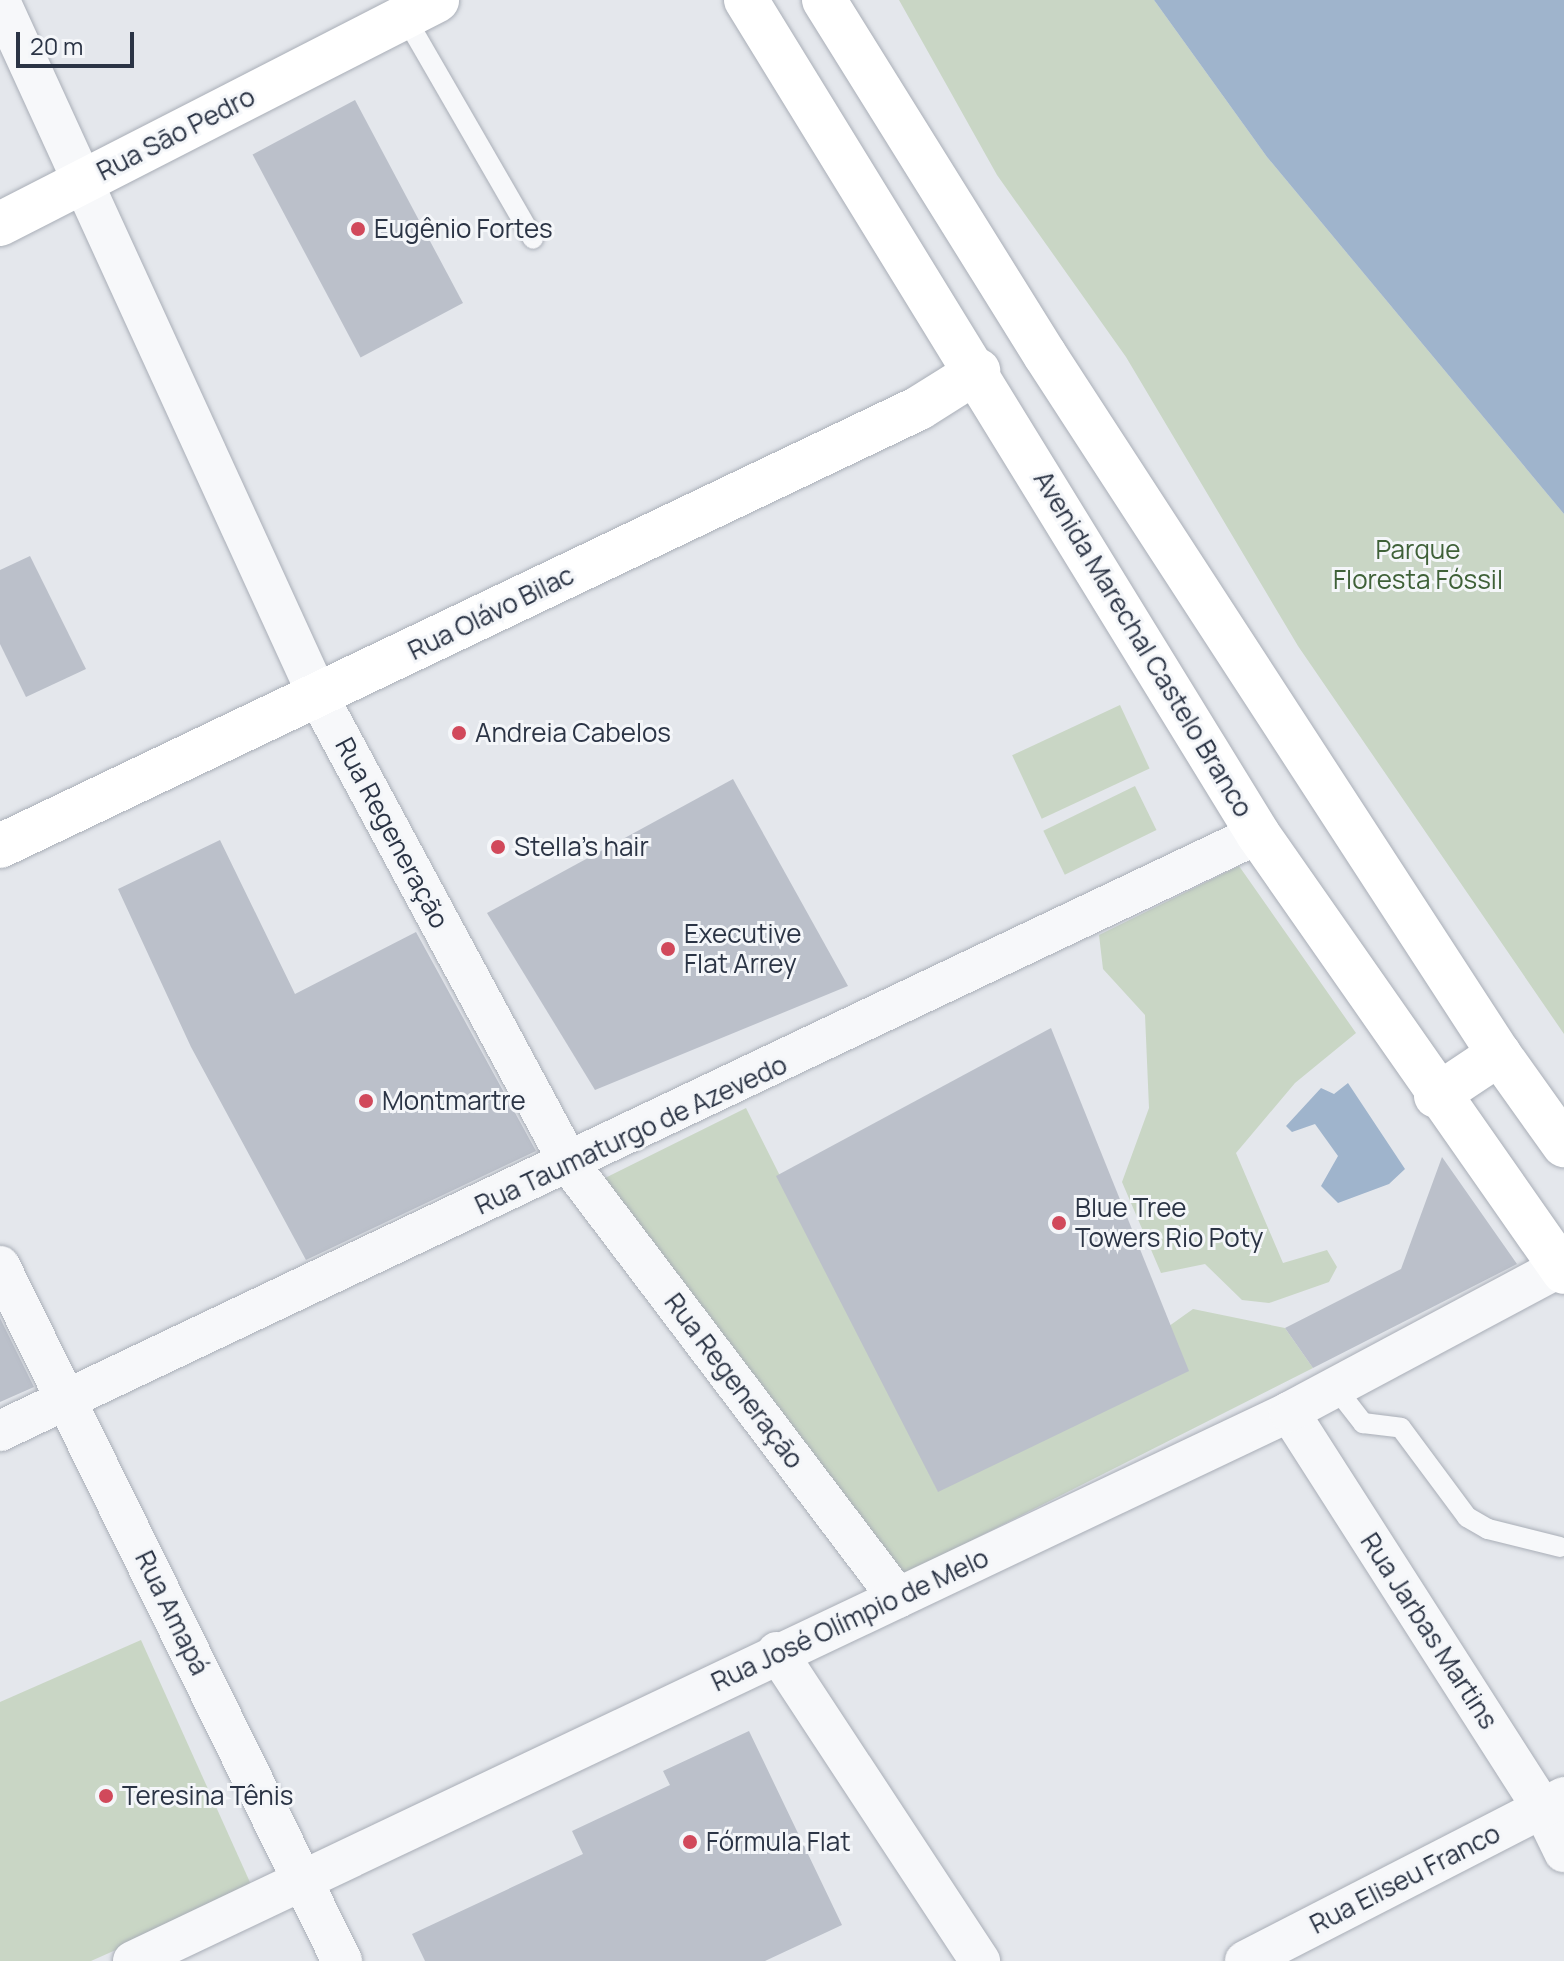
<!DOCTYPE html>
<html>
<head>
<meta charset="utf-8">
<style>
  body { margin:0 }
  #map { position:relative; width:1564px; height:1961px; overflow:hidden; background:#e4e7ec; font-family:Manrope,sans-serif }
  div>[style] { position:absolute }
  .green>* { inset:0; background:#c9d6c5; transform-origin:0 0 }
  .water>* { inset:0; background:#9fb4cc }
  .building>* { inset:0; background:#bbc0ca; transform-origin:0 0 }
  .roads { filter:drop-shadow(0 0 2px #a9aeb7) drop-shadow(0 0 2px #a9aeb7) }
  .lane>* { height:20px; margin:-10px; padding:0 10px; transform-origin:10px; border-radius:10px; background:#f7f8fa }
  .street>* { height:40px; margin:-20px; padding:0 20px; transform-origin:20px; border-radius:20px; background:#f7f8fa }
  .secondary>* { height:44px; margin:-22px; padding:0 22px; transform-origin:22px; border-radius:22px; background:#fff }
  .primary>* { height:44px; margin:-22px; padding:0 22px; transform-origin:22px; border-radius:22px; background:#fff }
  .dots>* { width:22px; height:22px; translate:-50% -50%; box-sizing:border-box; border:4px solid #f4f6f9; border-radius:50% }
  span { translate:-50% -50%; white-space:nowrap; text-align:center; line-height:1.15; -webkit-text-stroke:6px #f4f6f9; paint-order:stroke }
  .street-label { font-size:26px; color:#2b3445 }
  .poi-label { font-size:26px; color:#2b3445 }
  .left { translate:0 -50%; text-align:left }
  .park-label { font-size:26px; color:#3f6138 }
  .scale { position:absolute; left:16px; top:32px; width:118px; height:36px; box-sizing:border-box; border:4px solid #2b3445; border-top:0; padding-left:10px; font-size:24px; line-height:28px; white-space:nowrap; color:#2b3445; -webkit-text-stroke:6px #f4f6f9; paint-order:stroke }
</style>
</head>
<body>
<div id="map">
  <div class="green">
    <div style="clip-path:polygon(899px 0,1154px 0,1267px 157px,1564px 514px,1564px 1034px,1298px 646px,1126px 357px,997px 175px)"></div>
    <div style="left:1120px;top:705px;width:70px;height:119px;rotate:65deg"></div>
    <div style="left:1135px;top:786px;width:49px;height:102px;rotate:64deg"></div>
    <div style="clip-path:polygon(1239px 866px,1356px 1033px,1295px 1083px,1236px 1153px,1283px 1263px,1327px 1250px,1337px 1267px,1329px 1282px,1269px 1303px,1242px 1300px,1205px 1264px,1161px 1273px,1122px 1182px,1149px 1108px,1145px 1015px,1103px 969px,1099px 935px)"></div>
    <div style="clip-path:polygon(746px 1108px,938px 1491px,1193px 1309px,1285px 1328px,1313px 1368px,899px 1577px,599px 1181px)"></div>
    <div style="clip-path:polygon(141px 1640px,253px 1889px,91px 1961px,0 1961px,0 1702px)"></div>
  </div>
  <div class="water">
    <div style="clip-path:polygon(1154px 0,1564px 0,1564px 514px,1267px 157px)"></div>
    <div style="clip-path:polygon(1348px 1083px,1405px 1169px,1389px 1184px,1338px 1203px,1321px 1186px,1338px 1156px,1315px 1124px,1292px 1132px,1286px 1126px,1321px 1088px,1334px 1094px)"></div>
  </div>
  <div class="building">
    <div style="left:355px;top:100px;width:230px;height:116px;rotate:62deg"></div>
    <div style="clip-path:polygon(30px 556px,86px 669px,26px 697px,0 644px,0 570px)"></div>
    <div style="clip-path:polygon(733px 779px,848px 986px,595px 1090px,487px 913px)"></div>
    <div style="clip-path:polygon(220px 840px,295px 994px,416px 932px,536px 1151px,306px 1260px,191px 1047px,118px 889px)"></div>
    <div style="clip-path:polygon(1051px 1028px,1189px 1371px,938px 1492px,776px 1176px)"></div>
    <div style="clip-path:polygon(1442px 1157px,1517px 1264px,1313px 1368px,1285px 1328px,1401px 1269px)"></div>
    <div style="clip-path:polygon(0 1318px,34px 1387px,0 1402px)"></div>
    <div style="clip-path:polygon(749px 1731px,842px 1925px,765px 1961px,425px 1961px,412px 1934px,583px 1854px,572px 1831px,670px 1785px,663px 1771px)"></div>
  </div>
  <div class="roads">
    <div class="lane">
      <div style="left:405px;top:17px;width:256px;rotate:60deg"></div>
      <div style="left:1335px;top:1387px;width:46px;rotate:52.1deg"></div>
      <div style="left:1363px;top:1423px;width:38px;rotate:7deg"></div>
      <div style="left:1401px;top:1428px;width:111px;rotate:53.4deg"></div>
      <div style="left:1467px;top:1517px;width:24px;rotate:30deg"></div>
      <div style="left:1488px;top:1529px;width:74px;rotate:14deg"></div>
    </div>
    <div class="street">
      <div style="left:0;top:1px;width:764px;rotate:65.41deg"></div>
      <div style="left:318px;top:696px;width:532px;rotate:61.75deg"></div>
      <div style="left:570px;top:1165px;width:543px;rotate:52.86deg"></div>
      <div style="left:0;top:1266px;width:775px;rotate:63.8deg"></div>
      <div style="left:1289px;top:1412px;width:471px;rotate:57.4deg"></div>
      <div style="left:1543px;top:1809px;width:48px;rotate:64deg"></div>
      <div style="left:0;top:1431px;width:1392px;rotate:-25.39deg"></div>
      <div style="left:777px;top:1652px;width:370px;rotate:56.7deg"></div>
      <div style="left:133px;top:1961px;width:1280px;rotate:-25.4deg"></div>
      <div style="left:1289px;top:1412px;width:307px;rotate:-28.1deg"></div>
      <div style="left:1245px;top:1961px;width:359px;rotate:-27.2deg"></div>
    </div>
    <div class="secondary">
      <div style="left:0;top:224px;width:491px;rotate:-27.1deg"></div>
      <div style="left:0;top:846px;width:1018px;rotate:-25.48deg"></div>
      <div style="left:919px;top:408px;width:70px;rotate:-32.1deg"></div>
    </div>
    <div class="primary">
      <div style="left:746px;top:0;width:979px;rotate:58.45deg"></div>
      <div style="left:1258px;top:834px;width:534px;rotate:55.06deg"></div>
      <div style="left:824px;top:0;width:418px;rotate:58.1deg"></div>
      <div style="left:1045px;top:355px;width:833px;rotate:57deg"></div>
      <div style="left:1499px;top:1054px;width:112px;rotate:54.5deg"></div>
      <div style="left:1436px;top:1096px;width:76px;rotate:-33.7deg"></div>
    </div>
  </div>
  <div class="dots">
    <div style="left:358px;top:229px;background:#d1495b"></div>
    <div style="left:459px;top:733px;background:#d1495b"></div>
    <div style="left:498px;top:847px;background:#d1495b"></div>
    <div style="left:668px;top:949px;background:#d1495b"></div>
    <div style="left:366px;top:1101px;background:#d1495b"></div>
    <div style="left:1059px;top:1223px;background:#d1495b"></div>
    <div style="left:106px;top:1796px;background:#d1495b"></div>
    <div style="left:690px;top:1842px;background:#d1495b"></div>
  </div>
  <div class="street-label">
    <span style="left:176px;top:134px;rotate:-27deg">Rua São Pedro</span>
    <span style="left:491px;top:613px;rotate:-26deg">Rua Olávo Bilac</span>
    <span style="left:1143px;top:644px;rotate:59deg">Avenida Marechal Castelo Branco</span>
    <span style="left:392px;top:833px;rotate:62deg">Rua Regeneração</span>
    <span style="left:631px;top:1135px;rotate:-25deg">Rua Taumaturgo de Azevedo</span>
    <span style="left:734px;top:1381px;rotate:53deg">Rua Regeneração</span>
    <span style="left:172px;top:1613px;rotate:64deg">Rua Amapá</span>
    <span style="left:850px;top:1620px;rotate:-25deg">Rua José Olímpio de Melo</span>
    <span style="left:1429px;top:1631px;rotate:57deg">Rua Jarbas Martins</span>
    <span style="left:1405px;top:1879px;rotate:-27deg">Rua Eliseu Franco</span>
  </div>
  <div class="poi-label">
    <span class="left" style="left:374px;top:229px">Eugênio Fortes</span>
    <span class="left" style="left:475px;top:733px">Andreia Cabelos</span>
    <span class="left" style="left:514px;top:847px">Stella's hair</span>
    <span class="left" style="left:684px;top:949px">Executive<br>Flat Arrey</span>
    <span class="left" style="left:382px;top:1101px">Montmartre</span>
    <span class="left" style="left:1075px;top:1223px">Blue Tree<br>Towers Rio Poty</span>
    <span class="left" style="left:122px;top:1796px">Teresina Tênis</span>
    <span class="left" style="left:706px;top:1842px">Fórmula Flat</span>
  </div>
  <div class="park-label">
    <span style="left:1418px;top:565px">Parque<br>Floresta Fóssil</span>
  </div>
  <div class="scale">20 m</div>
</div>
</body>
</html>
